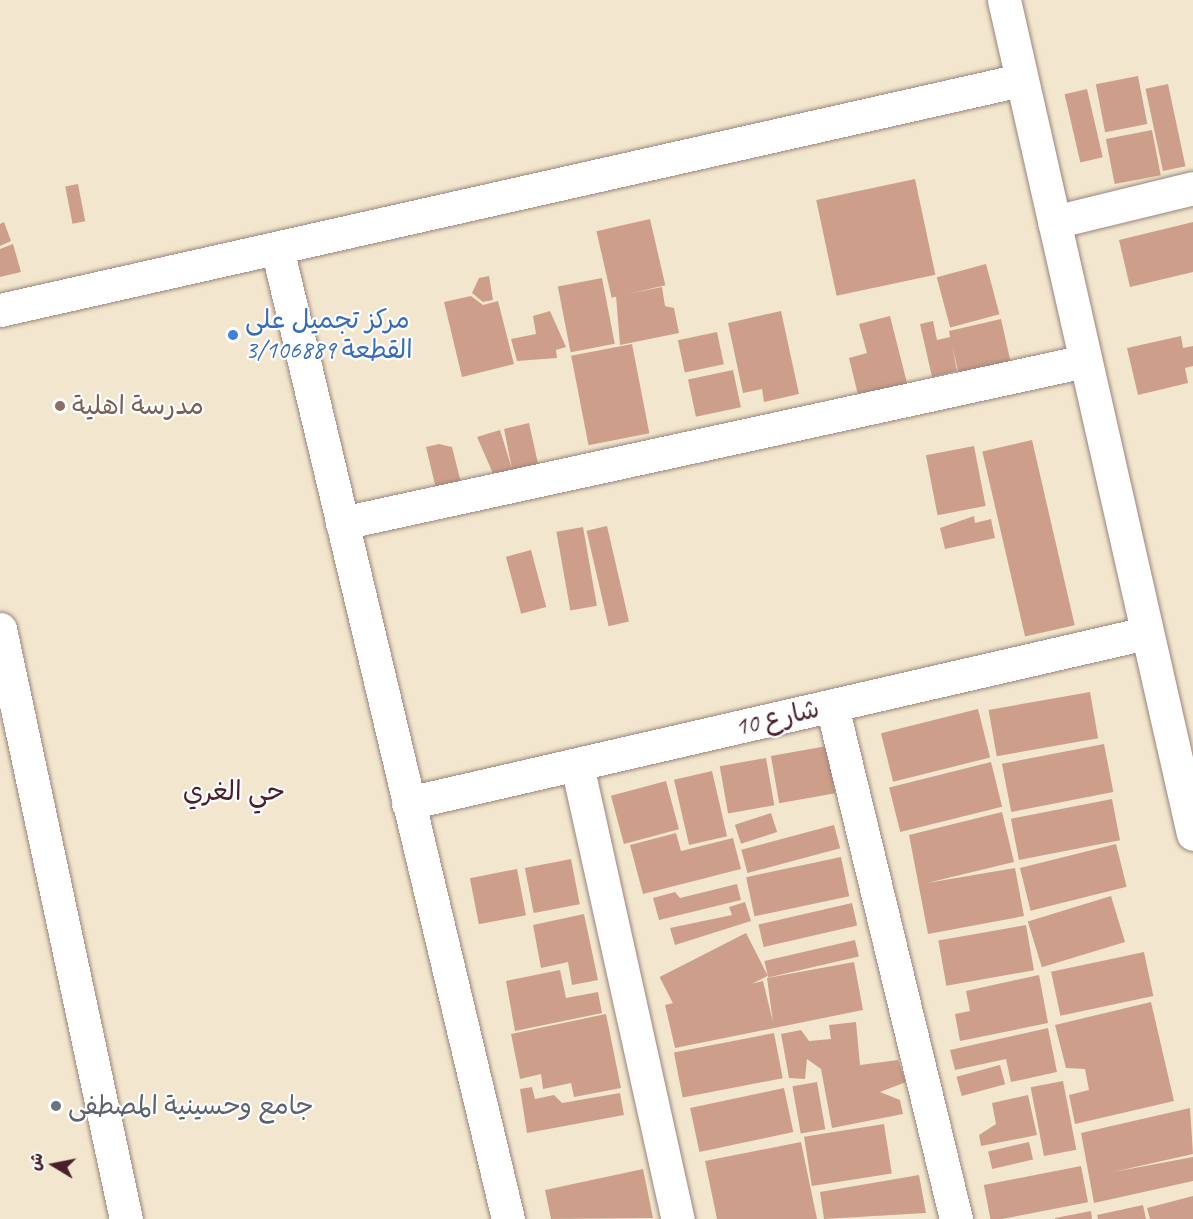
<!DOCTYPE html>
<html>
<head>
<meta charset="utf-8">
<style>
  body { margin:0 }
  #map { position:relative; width:1193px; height:1219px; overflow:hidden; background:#f2e7ce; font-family:Caveat,"Playpen Sans Arabic",sans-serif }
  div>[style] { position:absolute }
  .building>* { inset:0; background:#cd9f8b; transform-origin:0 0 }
  .roads { filter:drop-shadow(0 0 2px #9e837c) drop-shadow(0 0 2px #9e837c) }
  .minor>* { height:33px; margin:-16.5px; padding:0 16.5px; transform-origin:16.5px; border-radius:16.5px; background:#fff }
  .dots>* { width:16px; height:16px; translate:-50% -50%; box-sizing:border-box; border:3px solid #fff; border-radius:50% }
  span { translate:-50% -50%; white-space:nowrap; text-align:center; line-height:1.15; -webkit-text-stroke:4.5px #fff; paint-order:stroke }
  .shop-label { font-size:26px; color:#366cbe }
  .left { translate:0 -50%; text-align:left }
  .education-label { font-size:26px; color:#785e54 }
  .street-label { font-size:26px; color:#4a1f2b }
  .worship-label { font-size:26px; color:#5b616d }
  .neighbourhood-label { font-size:27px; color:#4a1f2b }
  .north { position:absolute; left:24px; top:1135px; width:60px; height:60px; -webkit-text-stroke:4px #fff; paint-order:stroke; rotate:280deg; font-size:16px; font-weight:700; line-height:24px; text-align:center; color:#4a1f2b }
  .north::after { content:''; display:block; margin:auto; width:21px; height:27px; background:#4a1f2b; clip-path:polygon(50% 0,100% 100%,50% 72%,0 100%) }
</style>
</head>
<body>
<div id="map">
  <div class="building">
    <div style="left:1138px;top:76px;width:49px;height:43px;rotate:79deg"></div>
    <div style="left:1168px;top:84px;width:84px;height:23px;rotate:78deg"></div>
    <div style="left:1087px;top:89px;width:70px;height:23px;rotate:77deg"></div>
    <div style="left:1152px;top:130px;width:46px;height:47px;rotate:79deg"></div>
    <div style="left:915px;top:179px;width:98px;height:101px;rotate:78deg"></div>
    <div style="left:78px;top:184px;width:38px;height:13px;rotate:79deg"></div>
    <div style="left:650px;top:219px;width:68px;height:55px;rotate:77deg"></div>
    <div style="clip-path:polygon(4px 222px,11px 241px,0 246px,0 224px)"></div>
    <div style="clip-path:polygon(1193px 222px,1193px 272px,1130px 287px,1119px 240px)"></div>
    <div style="clip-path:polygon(13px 244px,21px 272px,0 277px,0 249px)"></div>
    <div style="left:986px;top:264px;width:52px;height:51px;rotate:75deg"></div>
    <div style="clip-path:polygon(489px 276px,493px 300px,483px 302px,472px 293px,479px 278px)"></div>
    <div style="left:602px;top:278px;width:67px;height:45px;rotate:79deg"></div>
    <div style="clip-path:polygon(662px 287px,665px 306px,674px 308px,679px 333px,620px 345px,616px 296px)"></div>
    <div style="clip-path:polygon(471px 296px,483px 305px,498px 301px,514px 364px,462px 377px,444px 302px)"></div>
    <div style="clip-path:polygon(550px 311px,566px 347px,556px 350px,557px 358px,517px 361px,511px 339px,536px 334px,533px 316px)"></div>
    <div style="clip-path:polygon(781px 311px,799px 394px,764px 402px,762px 389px,743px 393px,728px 323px)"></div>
    <div style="clip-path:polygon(890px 316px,908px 387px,859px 399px,849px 358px,867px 353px,859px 324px)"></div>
    <div style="clip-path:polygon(1001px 319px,1012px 368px,960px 380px,952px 345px,957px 371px,932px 377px,920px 324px,933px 321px,937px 340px,950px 337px,949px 331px)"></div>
    <div style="left:717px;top:332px;width:33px;height:40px;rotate:78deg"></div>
    <div style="clip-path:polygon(1181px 336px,1183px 348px,1193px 346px,1193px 366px,1185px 368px,1188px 383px,1138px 395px,1127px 348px)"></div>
    <div style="left:632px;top:344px;width:91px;height:62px;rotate:79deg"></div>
    <div style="left:733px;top:370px;width:38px;height:46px;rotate:78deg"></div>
    <div style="clip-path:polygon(529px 423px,539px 468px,495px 478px,477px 437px,500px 430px,512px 469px,504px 429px)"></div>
    <div style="left:1032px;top:440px;width:190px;height:51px;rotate:77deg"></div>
    <div style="clip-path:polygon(439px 444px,452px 447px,462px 487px,437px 493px,426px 447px)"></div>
    <div style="left:974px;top:446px;width:61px;height:49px;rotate:79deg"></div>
    <div style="clip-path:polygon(974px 516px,975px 523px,991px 519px,995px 538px,945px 549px,940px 528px)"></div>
    <div style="left:607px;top:526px;width:98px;height:21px;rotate:77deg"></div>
    <div style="left:583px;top:527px;width:80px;height:27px;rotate:80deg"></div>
    <div style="left:531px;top:550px;width:59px;height:26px;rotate:75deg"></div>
    <div style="left:1090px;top:692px;width:47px;height:103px;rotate:80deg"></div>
    <div style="left:978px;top:709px;width:50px;height:100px;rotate:76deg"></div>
    <div style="left:1104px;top:744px;width:49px;height:104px;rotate:79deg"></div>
    <div style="left:827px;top:746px;width:48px;height:57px;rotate:80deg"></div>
    <div style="left:766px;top:758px;width:48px;height:47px;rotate:80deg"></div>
    <div style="left:991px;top:762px;width:46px;height:105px;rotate:76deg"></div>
    <div style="left:712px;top:771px;width:67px;height:39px;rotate:77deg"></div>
    <div style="left:666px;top:781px;width:50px;height:57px;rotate:75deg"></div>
    <div style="left:1112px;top:799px;width:42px;height:103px;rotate:79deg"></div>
    <div style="clip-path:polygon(1002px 812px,1014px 862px,927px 883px,1015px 868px,1024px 916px,928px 934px,909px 835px)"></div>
    <div style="left:771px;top:813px;width:20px;height:38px;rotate:72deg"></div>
    <div style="left:834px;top:825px;width:24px;height:96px;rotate:75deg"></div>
    <div style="clip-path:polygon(676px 833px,681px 851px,733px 838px,741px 869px,643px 894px,630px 845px)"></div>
    <div style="left:1116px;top:844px;width:44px;height:99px;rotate:76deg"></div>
    <div style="left:841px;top:857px;width:40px;height:97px;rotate:78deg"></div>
    <div style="left:571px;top:859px;width:46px;height:47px;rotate:79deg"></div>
    <div style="left:517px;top:869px;width:47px;height:48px;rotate:79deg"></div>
    <div style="clip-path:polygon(737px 884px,741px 900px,659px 920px,653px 898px,675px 892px,680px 898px)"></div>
    <div style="left:1111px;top:896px;width:48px;height:87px;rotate:73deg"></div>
    <div style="clip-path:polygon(745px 902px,751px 921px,675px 945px,670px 928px,732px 915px,729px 907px)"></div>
    <div style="left:852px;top:903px;width:23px;height:96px;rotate:77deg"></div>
    <div style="clip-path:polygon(584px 914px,598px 980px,572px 985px,568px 962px,541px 968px,533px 925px)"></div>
    <div style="left:1026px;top:925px;width:46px;height:89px;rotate:80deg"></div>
    <div style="left:746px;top:933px;width:48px;height:97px;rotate:63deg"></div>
    <div style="left:855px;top:940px;width:17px;height:93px;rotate:77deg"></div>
    <div style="left:1144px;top:952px;width:45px;height:95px;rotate:78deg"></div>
    <div style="clip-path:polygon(854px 962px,863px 1010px,675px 1048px,665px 1005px,763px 981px,773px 1022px,767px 978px)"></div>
    <div style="clip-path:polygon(560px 970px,566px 998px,598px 992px,602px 1013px,515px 1031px,506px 981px)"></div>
    <div style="clip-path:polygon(1039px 975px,1048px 1023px,960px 1041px,955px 1014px,970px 1011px,966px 991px)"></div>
    <div style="clip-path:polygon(1151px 1002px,1174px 1101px,1075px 1124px,1069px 1095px,1089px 1090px,1085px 1069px,1066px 1068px,1055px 1025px)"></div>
    <div style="clip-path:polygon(606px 1014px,621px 1088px,574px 1097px,571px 1083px,543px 1089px,541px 1074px,520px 1079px,511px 1034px)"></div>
    <div style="clip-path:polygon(856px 1022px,860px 1065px,898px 1060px,906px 1082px,880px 1092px,900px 1100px,903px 1114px,832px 1128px,821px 1069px,807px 1059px,805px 1079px,789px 1078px,781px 1034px,801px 1030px,809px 1041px,831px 1039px,829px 1025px)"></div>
    <div style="clip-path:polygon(1048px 1028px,1057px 1072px,1011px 1082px,1006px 1059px,955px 1070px,950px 1050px)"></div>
    <div style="left:774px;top:1033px;width:46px;height:102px;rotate:79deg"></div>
    <div style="left:1000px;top:1065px;width:20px;height:45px;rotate:75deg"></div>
    <div style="left:1063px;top:1081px;width:70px;height:33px;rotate:79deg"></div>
    <div style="left:817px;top:1082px;width:48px;height:25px;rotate:80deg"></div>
    <div style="clip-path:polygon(532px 1087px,535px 1099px,554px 1095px,562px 1103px,620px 1093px,624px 1115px,527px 1133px,520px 1089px)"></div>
    <div style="left:784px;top:1088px;width:45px;height:96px;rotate:78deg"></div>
    <div style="clip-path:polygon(1028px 1095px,1037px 1135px,981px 1146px,979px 1135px,996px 1124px,992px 1103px)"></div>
    <div style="clip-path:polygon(1190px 1108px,1193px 1154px,1113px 1172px,1193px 1157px,1193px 1181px,1094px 1203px,1081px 1133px)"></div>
    <div style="left:884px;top:1124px;width:50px;height:81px;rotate:81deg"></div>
    <div style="clip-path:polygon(801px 1142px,817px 1219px,717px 1219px,705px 1161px)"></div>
    <div style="left:1029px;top:1142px;width:18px;height:42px;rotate:77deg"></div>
    <div style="left:1081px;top:1166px;width:37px;height:99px;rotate:79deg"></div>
    <div style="clip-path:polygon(643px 1169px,653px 1218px,551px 1219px,545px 1190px)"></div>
    <div style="clip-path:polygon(919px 1175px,926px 1213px,824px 1219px,820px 1192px)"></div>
    <div style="clip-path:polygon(1193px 1196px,1193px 1219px,1150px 1219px,1147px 1208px)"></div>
    <div style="clip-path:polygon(1143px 1205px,1146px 1219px,1098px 1219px,1097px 1215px)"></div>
    <div style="clip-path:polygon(1091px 1211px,1092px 1219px,1055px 1219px,1055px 1218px)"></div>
  </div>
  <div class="roads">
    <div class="minor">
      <div style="left:1004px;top:0;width:855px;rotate:77.23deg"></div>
      <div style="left:1054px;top:222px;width:143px;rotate:-13.7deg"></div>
      <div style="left:277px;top:248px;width:998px;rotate:76.62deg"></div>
      <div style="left:0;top:310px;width:1047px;rotate:-12.7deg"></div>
      <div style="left:342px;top:523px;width:760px;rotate:-12.3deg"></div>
      <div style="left:0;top:629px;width:603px;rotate:77.95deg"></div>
      <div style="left:832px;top:706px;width:528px;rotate:76.41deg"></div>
      <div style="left:577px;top:765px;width:465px;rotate:77.5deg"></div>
      <div style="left:408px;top:803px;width:757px;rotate:-12.97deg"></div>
    </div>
  </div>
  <div class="dots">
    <div style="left:233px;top:335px;background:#3f7fe0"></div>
    <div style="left:60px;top:406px;background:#8d6e63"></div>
    <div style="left:56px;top:1106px;background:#6b7280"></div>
  </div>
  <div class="shop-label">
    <span class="left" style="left:245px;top:335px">مركز تجميل على<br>القطعة 3/106889</span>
  </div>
  <div class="education-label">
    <span class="left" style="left:72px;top:406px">مدرسة اهلية</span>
  </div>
  <div class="street-label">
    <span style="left:777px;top:718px;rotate:-13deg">شارع 10</span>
  </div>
  <div class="worship-label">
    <span class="left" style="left:68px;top:1106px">جامع وحسينية المصطفى</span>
  </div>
  <div class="neighbourhood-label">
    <span style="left:234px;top:792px">حي الغري</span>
  </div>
  <div class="north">ش</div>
</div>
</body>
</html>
